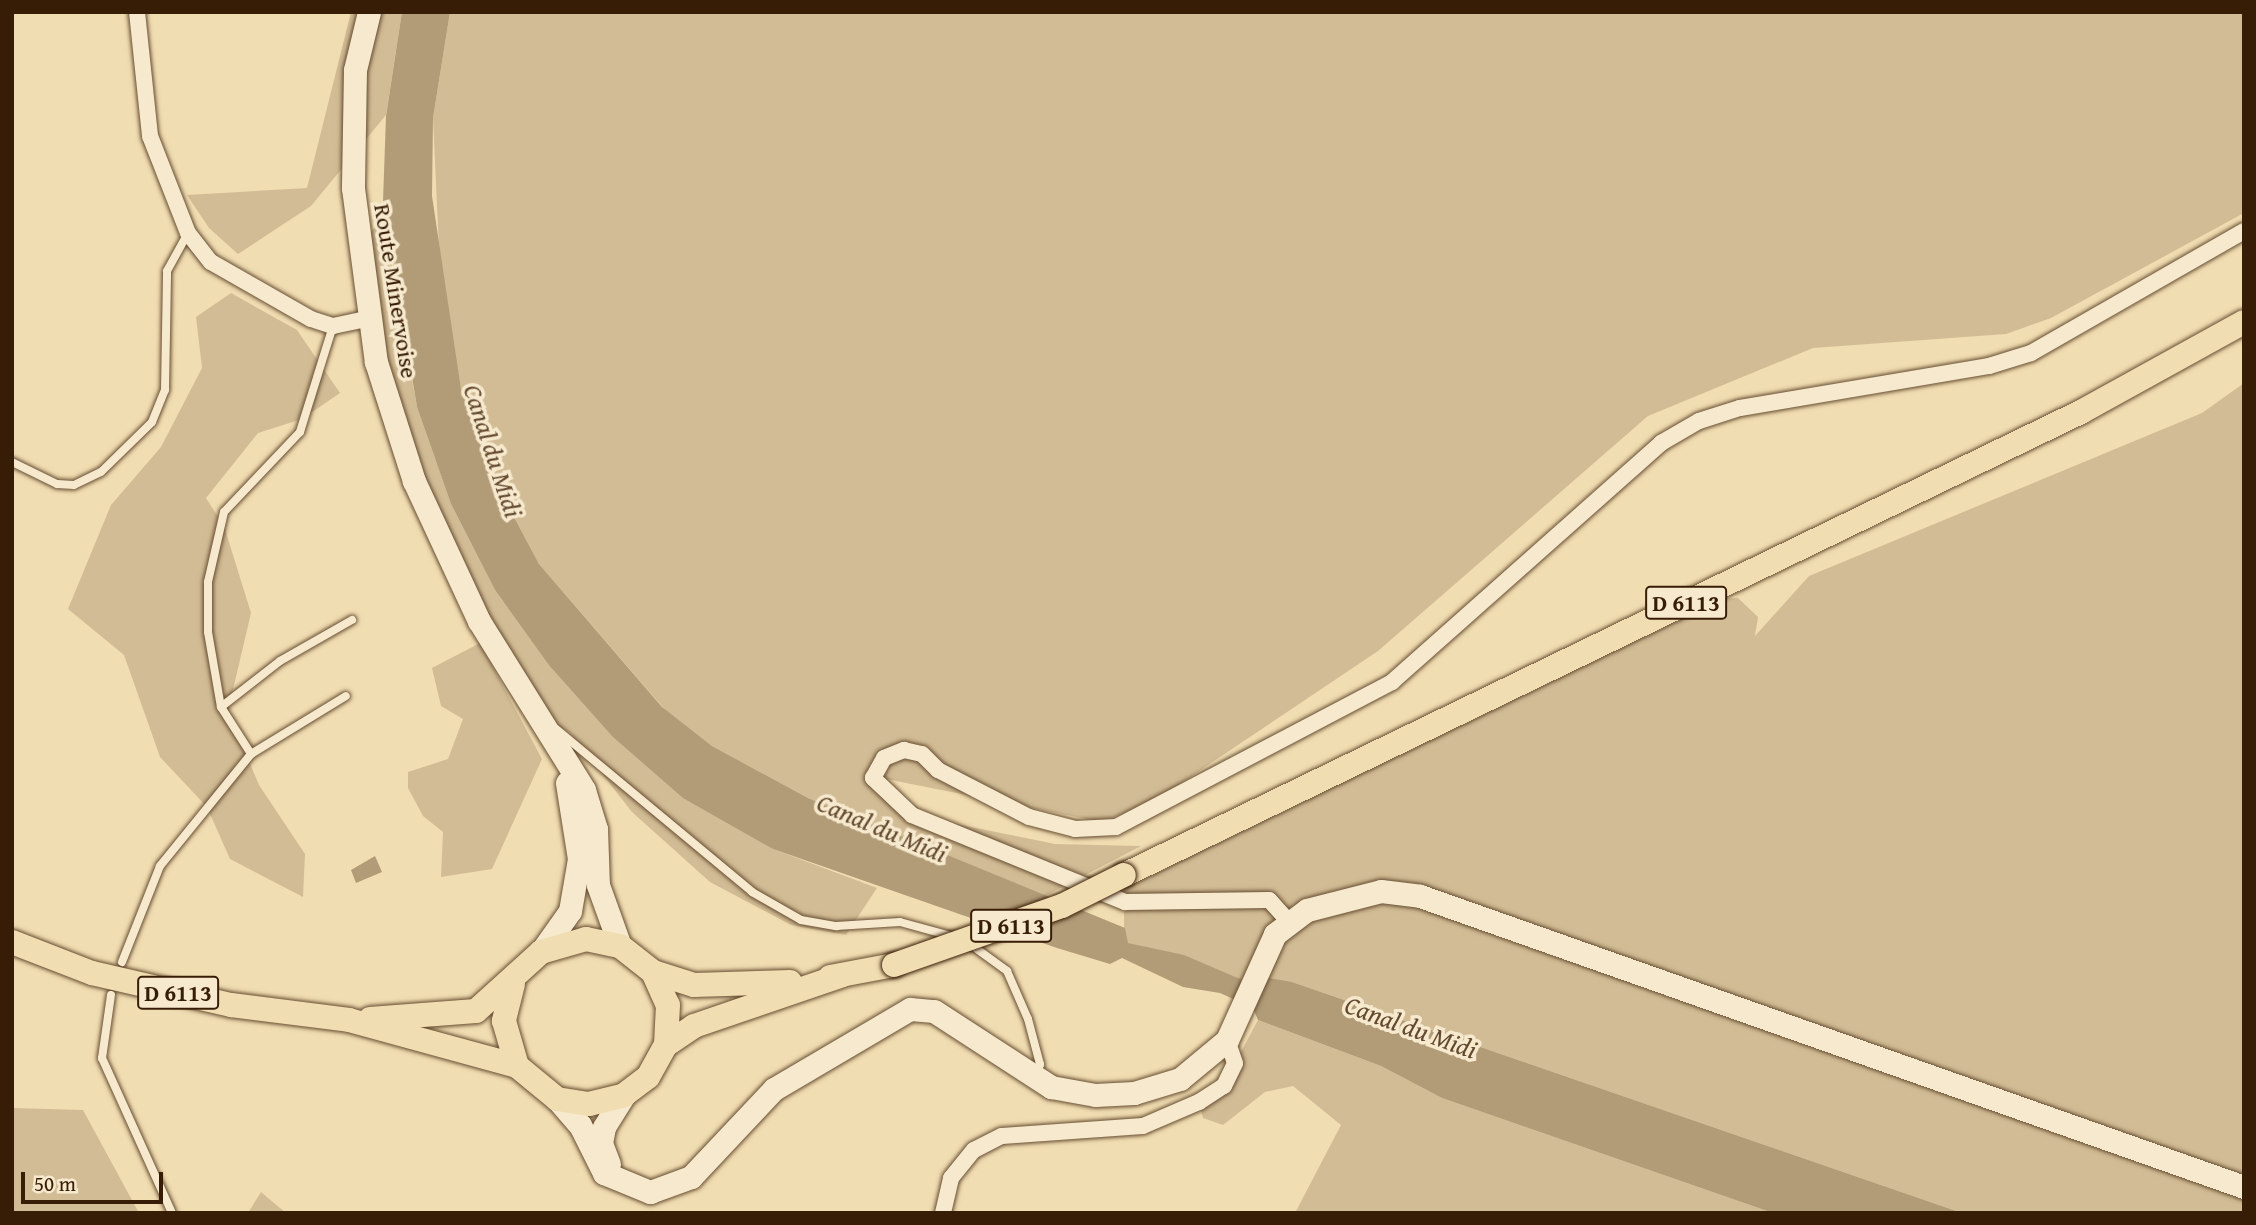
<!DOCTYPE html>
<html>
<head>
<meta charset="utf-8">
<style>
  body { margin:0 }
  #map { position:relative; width:2256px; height:1225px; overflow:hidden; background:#f1ddb2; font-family:"Gentium Book Plus",serif }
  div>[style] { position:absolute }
  .green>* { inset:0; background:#d2bc95 }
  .water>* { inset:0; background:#b29c78 }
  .roads { filter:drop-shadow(0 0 2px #664d31) drop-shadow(0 0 2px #664d31) }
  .lane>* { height:8px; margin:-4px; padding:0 4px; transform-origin:4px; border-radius:4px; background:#f6e9cd }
  .street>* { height:16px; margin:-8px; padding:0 8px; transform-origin:8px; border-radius:8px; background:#f6e9cd }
  .secondary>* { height:23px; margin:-11.5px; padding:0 11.5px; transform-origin:11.5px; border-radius:11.5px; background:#f6e9cd }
  .primary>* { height:24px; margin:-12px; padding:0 12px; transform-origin:12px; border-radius:12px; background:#f1ddb2 }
  .bridges { filter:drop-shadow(0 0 2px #381d06) drop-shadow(0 0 2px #381d06) }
  .primary-bridge>* { height:24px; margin:-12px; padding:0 12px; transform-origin:12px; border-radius:12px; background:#f1ddb2 }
  span { translate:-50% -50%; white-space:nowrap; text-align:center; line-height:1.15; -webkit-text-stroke:7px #f6e9cd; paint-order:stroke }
  .shield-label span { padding:2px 5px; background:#f6e9cd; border:2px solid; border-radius:5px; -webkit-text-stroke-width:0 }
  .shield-label { font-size:23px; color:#381d06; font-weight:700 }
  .street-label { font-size:24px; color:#381d06 }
  .water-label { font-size:26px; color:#63492e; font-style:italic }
  .frame { position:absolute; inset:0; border:14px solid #381d06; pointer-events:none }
  .scale { position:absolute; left:21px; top:1172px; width:142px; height:32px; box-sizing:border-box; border:4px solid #381d06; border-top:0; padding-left:9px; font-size:21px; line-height:24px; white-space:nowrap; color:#381d06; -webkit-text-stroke:5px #f6e9cd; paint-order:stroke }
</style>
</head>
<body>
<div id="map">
  <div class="green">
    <div style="clip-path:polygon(351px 12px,402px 12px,386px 115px,311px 206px,238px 254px,209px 228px,187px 195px,307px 188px)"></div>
    <div style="clip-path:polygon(450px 12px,2244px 12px,2244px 213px,2051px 318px,2006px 334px,1813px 348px,1648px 416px,1378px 651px,1156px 800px,1102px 822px,866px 775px,912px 815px,1055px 844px,1141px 846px,1043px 897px,808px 798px,712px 746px,666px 711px,539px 564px,498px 487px,461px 389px,440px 270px,433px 118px)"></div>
    <div style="clip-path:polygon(376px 225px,387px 237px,417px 407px,451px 504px,495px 590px,548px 664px,773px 849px,877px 888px,846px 935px,791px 925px,710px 882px,632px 812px,570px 733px,537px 714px,414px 481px,361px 246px)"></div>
    <div style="clip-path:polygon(231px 293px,297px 330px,340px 393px,302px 419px,258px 433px,206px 498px,224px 526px,251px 613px,228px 711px,259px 785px,305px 854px,303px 897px,230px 859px,207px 807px,160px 757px,124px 655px,68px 609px,111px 505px,161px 447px,202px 368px,196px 317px)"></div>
    <div style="clip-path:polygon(2244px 383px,2244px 1213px,1962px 1213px,1292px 982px,1251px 985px,1128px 943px,1124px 936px,1124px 875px,1695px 599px,1738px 598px,1758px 617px,1755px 636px,1809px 576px,2202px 413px)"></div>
    <div style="clip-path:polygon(480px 643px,542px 759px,492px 869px,441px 877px,443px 832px,423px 816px,408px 788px,408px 772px,448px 759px,463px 719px,441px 706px,432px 668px)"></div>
    <div style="clip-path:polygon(1258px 1020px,1381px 1066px,1442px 1098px,1773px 1213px,1295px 1213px,1341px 1125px,1293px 1086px,1265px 1092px,1223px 1125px,1203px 1118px,1199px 1102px,1235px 1063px)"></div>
    <div style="clip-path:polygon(12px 1108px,83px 1110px,139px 1213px,12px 1213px)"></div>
    <div style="clip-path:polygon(261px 1192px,286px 1213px,248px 1213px)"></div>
  </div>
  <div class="water">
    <div style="clip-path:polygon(402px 12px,450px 12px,433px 118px,432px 196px,461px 389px,498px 487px,539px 564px,662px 707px,712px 746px,808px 798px,1125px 928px,1128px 943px,1184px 955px,1261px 988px,1269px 978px,1292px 982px,1962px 1213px,1773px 1213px,1442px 1098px,1381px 1066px,1258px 1020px,1253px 1008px,1220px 993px,1183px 987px,1122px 958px,1110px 964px,1057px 948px,773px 849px,683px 798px,613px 737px,548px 664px,495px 590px,451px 504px,417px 407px,383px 201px,386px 116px)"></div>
    <div style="clip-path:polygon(375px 856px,382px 872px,356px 883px,351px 870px)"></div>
  </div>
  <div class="roads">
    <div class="lane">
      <div style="left:333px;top:326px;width:111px;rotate:107.3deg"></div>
      <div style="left:300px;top:432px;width:110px;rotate:133.5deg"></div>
      <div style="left:224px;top:512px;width:72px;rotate:102.9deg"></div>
      <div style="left:208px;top:582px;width:50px;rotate:90deg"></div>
      <div style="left:208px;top:632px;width:76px;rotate:80.2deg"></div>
      <div style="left:221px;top:707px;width:56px;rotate:57.4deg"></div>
      <div style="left:251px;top:754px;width:111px;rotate:-31.4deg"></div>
      <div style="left:12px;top:462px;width:50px;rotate:26.1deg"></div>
      <div style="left:57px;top:484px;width:17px;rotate:3deg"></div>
      <div style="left:74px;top:485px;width:30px;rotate:-26deg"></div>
      <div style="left:101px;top:472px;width:71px;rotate:-44.4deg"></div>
      <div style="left:152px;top:422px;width:35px;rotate:-68deg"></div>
      <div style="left:165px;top:390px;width:119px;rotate:-89deg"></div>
      <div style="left:167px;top:271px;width:43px;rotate:-61.1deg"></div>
      <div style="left:221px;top:707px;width:75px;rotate:-37.9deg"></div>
      <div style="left:280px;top:661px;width:83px;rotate:-29.7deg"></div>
      <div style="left:556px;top:729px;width:255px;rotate:39.7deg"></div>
      <div style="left:752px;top:892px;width:56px;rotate:29.7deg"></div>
      <div style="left:801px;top:920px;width:36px;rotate:10deg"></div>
      <div style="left:836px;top:926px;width:64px;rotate:-3.6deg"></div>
      <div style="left:900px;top:922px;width:57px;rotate:15.3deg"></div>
      <div style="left:970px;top:944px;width:46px;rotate:36.1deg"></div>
      <div style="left:1007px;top:971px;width:52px;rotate:66.4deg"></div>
      <div style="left:1028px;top:1019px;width:47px;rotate:75.1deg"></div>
      <div style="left:1040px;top:1064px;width:9px;rotate:108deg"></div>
      <div style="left:122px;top:962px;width:103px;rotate:-68.4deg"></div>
      <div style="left:160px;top:866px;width:144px;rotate:-50.9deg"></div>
      <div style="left:111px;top:995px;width:64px;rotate:98.1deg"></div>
      <div style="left:102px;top:1058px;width:170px;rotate:65.7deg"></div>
    </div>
    <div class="street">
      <div style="left:137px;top:12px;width:125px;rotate:84deg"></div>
      <div style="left:150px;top:136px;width:104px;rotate:68.6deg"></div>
      <div style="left:188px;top:233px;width:37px;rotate:52deg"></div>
      <div style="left:211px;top:262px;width:115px;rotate:29.7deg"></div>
      <div style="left:311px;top:319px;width:23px;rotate:18deg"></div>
      <div style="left:333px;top:326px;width:38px;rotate:-12deg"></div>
      <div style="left:1290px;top:923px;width:31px;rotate:-132deg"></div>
      <div style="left:1269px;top:900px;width:144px;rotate:179.2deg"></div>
      <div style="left:1125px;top:902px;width:230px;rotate:-157.8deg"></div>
      <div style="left:912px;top:815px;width:54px;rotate:-136.5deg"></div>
      <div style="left:873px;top:778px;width:23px;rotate:-61deg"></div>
      <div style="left:884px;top:758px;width:22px;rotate:-22deg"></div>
      <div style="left:904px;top:750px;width:18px;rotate:13deg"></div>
      <div style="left:922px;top:754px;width:23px;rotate:45deg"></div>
      <div style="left:938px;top:770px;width:102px;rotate:27.3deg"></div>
      <div style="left:1029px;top:817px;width:48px;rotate:14.6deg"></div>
      <div style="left:1075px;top:829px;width:41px;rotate:-2.8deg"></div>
      <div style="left:1116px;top:827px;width:312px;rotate:-27.7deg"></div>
      <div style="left:1392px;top:682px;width:360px;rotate:-41.6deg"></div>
      <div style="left:1661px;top:443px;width:44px;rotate:-30.1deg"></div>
      <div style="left:1699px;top:421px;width:43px;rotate:-17.6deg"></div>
      <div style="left:1740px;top:408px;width:253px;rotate:-9.6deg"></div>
      <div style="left:1989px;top:366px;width:44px;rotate:-17.2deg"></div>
      <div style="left:2031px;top:353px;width:245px;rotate:-29.8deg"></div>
      <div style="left:943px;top:1213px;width:36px;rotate:-77deg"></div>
      <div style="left:951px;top:1178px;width:36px;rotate:-51deg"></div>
      <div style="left:974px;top:1150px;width:31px;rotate:-27deg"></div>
      <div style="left:1002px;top:1136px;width:141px;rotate:-4.1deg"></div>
      <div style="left:1143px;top:1126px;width:61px;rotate:-23.2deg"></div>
      <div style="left:1199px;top:1102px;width:30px;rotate:-33deg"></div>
      <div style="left:1224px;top:1086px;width:25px;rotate:-64deg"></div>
      <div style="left:1235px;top:1063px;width:24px;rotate:-109deg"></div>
    </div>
    <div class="secondary">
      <div style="left:369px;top:12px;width:60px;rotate:103.6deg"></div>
      <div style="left:355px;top:70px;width:118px;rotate:91deg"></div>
      <div style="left:353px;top:188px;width:176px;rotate:82.5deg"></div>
      <div style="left:376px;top:362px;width:125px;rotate:72.3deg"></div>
      <div style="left:414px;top:481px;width:154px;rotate:65.1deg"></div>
      <div style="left:479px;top:621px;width:199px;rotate:58.1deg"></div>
      <div style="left:584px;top:790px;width:41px;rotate:72.9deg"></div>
      <div style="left:596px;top:829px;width:56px;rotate:88deg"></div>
      <div style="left:598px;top:885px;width:65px;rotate:70.2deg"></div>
      <div style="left:541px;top:952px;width:50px;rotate:-54.7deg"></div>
      <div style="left:570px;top:911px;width:53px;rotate:-80.2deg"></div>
      <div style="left:579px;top:859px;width:77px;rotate:-99deg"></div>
      <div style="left:557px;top:1099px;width:35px;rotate:49deg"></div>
      <div style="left:580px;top:1125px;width:54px;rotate:63.4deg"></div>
      <div style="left:604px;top:1173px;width:50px;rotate:22.4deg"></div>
      <div style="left:650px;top:1192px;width:44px;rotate:-20.1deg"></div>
      <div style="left:691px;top:1177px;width:121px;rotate:-46.7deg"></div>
      <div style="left:774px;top:1089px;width:158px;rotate:-30.5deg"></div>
      <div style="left:910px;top:1009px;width:24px;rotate:5deg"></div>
      <div style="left:934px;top:1011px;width:140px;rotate:33deg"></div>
      <div style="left:1051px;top:1087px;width:45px;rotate:10.3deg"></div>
      <div style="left:1095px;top:1095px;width:39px;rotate:-3deg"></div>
      <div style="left:1134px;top:1093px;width:48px;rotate:-16.9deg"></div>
      <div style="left:1180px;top:1079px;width:61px;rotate:-39.7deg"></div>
      <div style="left:1227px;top:1040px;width:116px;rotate:-65.6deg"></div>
      <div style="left:1275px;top:934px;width:40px;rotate:-37deg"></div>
      <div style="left:1307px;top:910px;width:76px;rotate:-14.4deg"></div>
      <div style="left:1381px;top:891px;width:39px;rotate:7deg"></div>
      <div style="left:1420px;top:896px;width:874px;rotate:19.45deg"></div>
      <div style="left:609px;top:1164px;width:22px;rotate:-111deg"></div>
      <div style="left:601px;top:1143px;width:16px;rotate:-79deg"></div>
      <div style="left:604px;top:1127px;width:38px;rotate:-58deg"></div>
    </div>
    <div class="primary">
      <div style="left:1124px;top:875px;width:1063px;rotate:-25.82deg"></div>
      <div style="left:2081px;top:412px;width:186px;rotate:-28.9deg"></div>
      <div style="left:12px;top:942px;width:86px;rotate:21.2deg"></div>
      <div style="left:92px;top:973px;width:143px;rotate:13deg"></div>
      <div style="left:231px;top:1005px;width:119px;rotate:7.2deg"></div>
      <div style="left:349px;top:1020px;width:174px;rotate:15.3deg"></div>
      <div style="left:653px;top:972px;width:43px;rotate:17.6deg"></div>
      <div style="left:694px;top:985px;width:96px;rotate:-1.8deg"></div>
      <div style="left:830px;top:977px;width:65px;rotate:-10.6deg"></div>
      <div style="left:513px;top:984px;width:38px;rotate:104deg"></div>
      <div style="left:504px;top:1021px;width:47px;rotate:73.9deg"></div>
      <div style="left:517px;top:1066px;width:52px;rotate:39.5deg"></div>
      <div style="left:557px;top:1099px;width:32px;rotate:9deg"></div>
      <div style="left:589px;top:1104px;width:36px;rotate:-14deg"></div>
      <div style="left:624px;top:1095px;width:30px;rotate:-37deg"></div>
      <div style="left:648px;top:1077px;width:37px;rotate:-61deg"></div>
      <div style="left:666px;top:1045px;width:34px;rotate:-34deg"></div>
      <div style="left:694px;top:1026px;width:157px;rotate:-18.9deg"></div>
      <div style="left:370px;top:1019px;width:106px;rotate:-4.3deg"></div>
      <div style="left:476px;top:1011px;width:88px;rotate:-42.2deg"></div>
      <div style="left:541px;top:952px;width:47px;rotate:-16.1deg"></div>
      <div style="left:586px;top:939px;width:35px;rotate:12deg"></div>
      <div style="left:620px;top:946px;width:42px;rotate:38.2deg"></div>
      <div style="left:653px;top:972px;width:36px;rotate:66deg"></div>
      <div style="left:668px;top:1005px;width:40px;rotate:92.9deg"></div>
    </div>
  </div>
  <div class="bridges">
    <div class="primary-bridge">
      <div style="left:894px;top:965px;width:178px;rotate:-19.4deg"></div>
      <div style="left:1062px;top:906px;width:69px;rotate:-26.6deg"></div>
    </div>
  </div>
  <div class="shield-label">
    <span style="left:1686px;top:603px">D 6113</span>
    <span style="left:1011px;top:926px">D 6113</span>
    <span style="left:178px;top:993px">D 6113</span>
  </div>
  <div class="street-label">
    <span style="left:396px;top:291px;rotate:81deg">Route Minervoise</span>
  </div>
  <div class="water-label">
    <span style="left:493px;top:451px;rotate:72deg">Canal du Midi</span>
    <span style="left:882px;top:828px;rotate:23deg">Canal du Midi</span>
    <span style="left:1411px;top:1027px;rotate:20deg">Canal du Midi</span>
  </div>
  <div class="frame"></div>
  <div class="scale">50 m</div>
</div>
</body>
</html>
